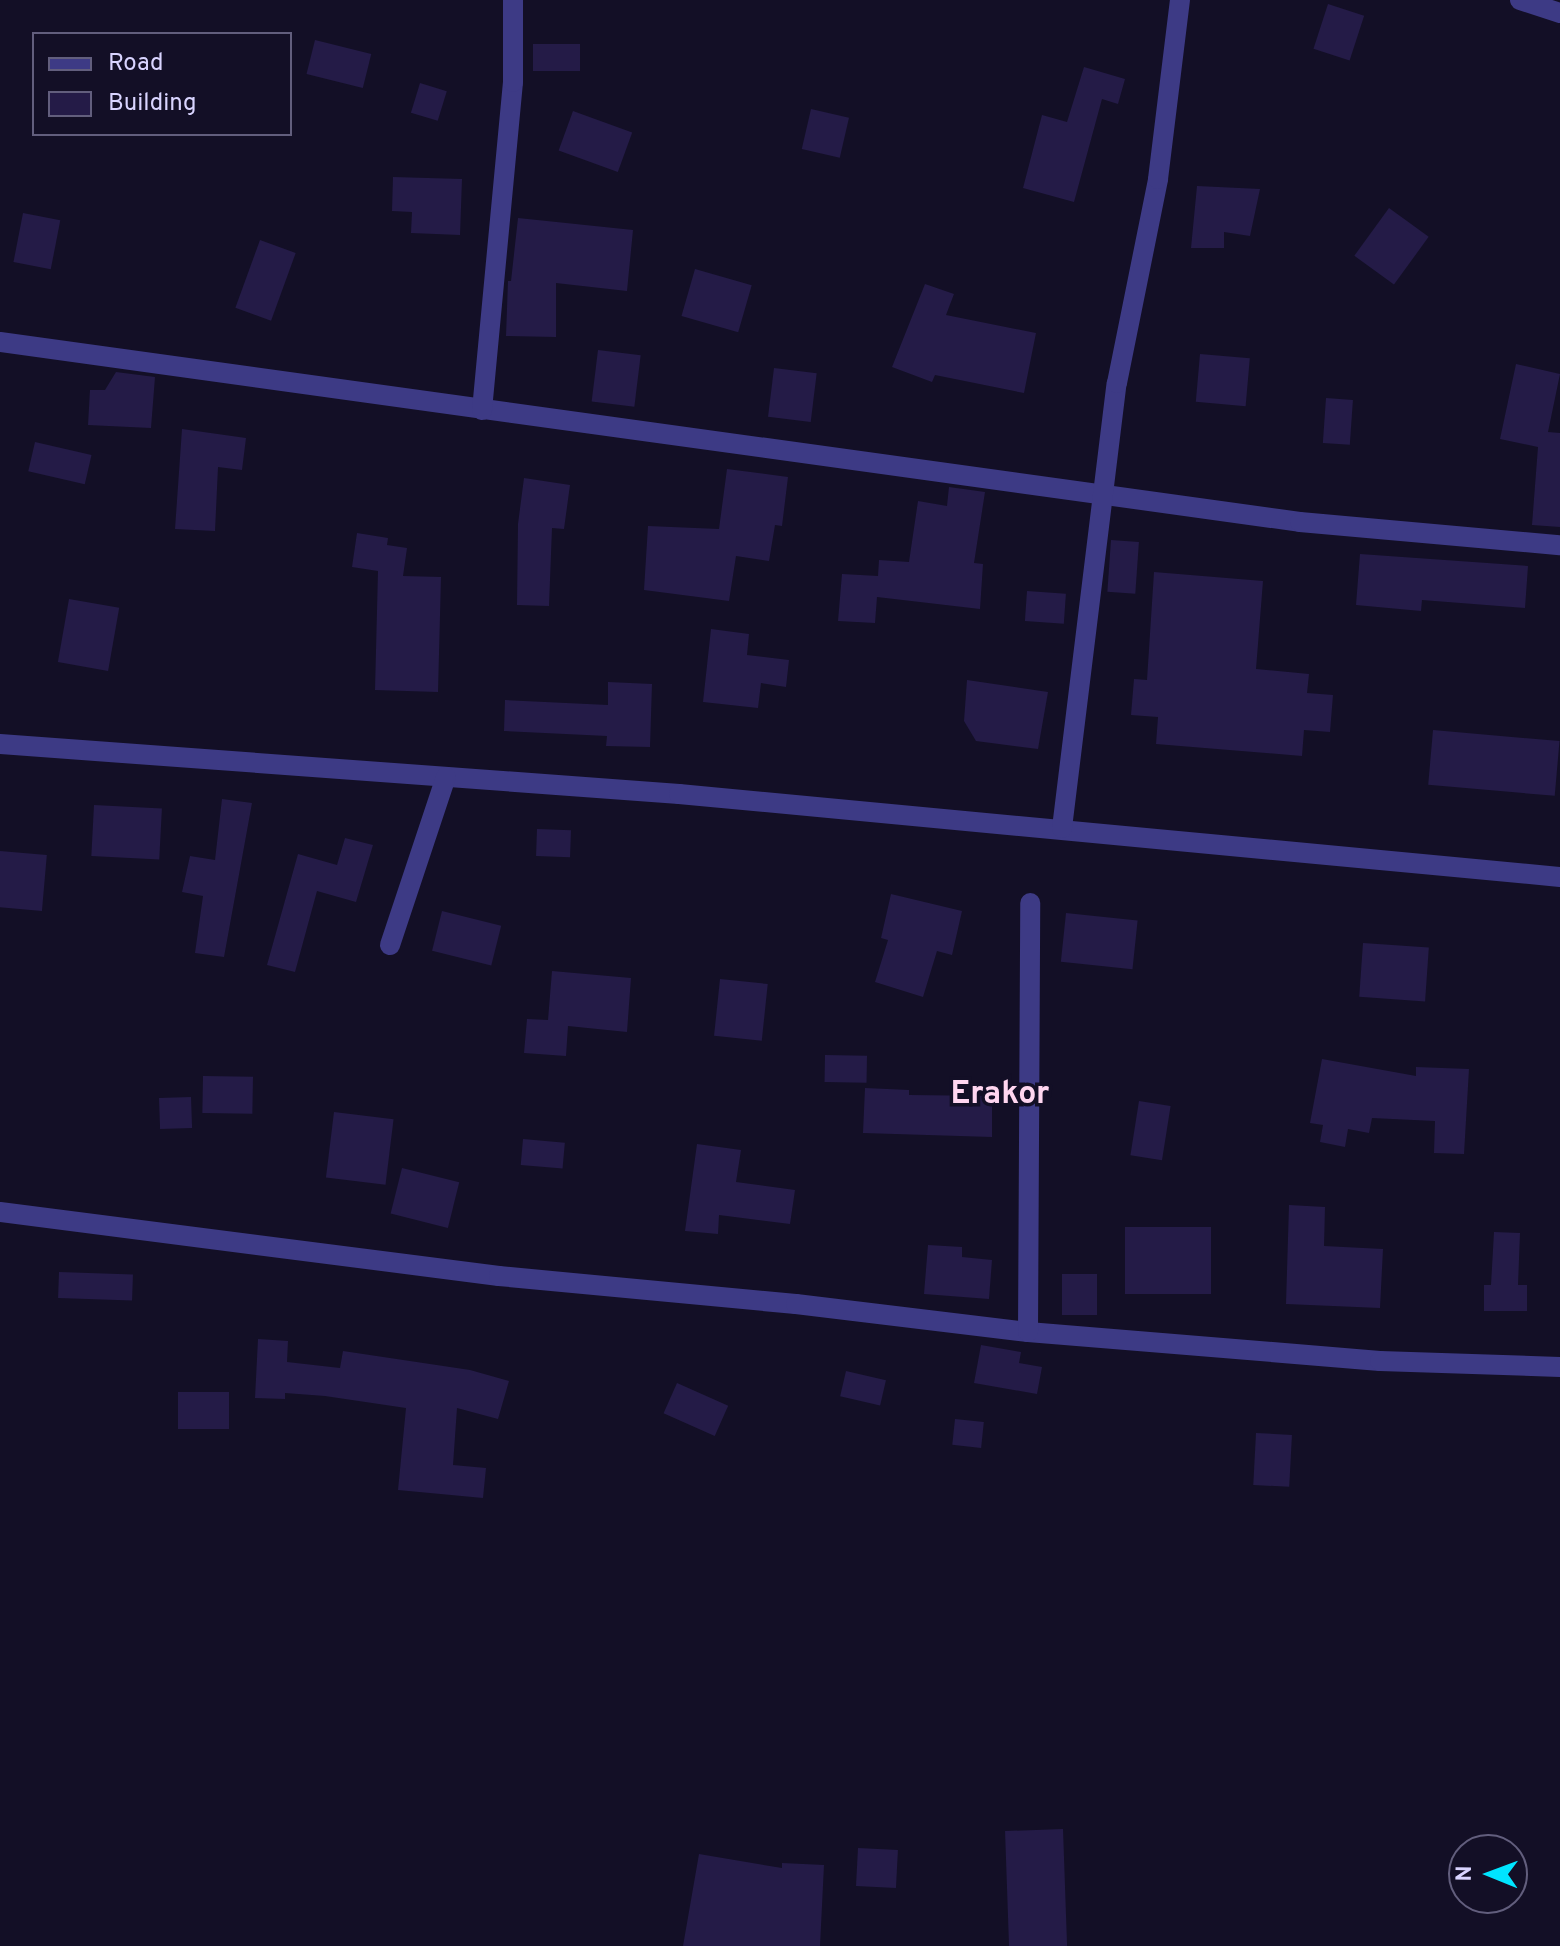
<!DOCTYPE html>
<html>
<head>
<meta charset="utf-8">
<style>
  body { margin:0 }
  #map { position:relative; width:1560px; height:1946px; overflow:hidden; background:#130f26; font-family:Overpass,sans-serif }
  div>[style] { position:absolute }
  .building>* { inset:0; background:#241b47; transform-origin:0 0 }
  .minor>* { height:20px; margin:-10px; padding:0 10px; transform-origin:10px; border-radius:10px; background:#3d3a85 }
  span { translate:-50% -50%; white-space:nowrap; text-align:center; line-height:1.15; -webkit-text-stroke:7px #130f26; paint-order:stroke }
  .quarter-label { font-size:32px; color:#ffd6f0; font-weight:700 }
  .legend { position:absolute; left:32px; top:32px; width:260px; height:104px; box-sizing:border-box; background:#130f26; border:2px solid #625e7d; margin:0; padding:10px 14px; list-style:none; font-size:24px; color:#d9d4ff }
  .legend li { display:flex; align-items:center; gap:16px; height:40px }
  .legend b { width:40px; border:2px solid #625e7d }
  .north { position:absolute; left:1448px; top:1834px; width:80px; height:80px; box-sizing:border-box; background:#130f26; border:2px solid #625e7d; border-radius:50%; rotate:271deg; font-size:22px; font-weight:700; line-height:32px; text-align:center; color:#d9d4ff }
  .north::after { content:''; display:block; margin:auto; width:28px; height:36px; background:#00e5ff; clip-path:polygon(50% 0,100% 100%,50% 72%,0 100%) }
</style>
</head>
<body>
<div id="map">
  <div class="building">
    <div style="left:1328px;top:4px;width:38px;height:47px;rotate:18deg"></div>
    <div style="left:315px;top:40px;width:58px;height:35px;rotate:14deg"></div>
    <div style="left:580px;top:44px;width:27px;height:47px;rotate:90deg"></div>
    <div style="clip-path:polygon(1084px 67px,1125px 79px,1118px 104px,1102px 99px,1074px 202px,1023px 188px,1042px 115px,1067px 122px)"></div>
    <div style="left:420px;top:83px;width:28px;height:31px;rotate:17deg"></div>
    <div style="left:811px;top:109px;width:39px;height:41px;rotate:13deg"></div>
    <div style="left:573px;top:111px;width:63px;height:42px;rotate:20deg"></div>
    <div style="clip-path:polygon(393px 177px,462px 179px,460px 235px,411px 233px,412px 212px,392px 211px)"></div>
    <div style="clip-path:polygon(1197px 186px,1260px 189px,1250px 236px,1224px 232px,1224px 248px,1191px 248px)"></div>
    <div style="left:1389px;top:208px;width:49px;height:59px;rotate:36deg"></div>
    <div style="left:23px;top:213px;width:38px;height:50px;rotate:11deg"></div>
    <div style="clip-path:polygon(518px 218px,633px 230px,627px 291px,556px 283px,556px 337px,506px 336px,508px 281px,511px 281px)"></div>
    <div style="left:260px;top:240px;width:38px;height:72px;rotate:20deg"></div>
    <div style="left:695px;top:269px;width:59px;height:49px;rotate:16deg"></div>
    <div style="clip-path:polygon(925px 284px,954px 294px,946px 315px,1036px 333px,1024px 393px,935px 375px,932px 382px,892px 367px)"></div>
    <div style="left:598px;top:350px;width:43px;height:52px;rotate:7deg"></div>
    <div style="left:1200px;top:354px;width:50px;height:48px;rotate:5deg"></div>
    <div style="clip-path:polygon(1516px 364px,1560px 374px,1548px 432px,1560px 433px,1560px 527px,1532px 525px,1538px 447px,1500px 439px)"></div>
    <div style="left:774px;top:368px;width:43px;height:49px;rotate:7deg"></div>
    <div style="clip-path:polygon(116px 372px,155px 377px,151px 428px,88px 425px,90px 390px,105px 390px)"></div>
    <div style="left:1326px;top:398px;width:27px;height:45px;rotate:4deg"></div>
    <div style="clip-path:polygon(182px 429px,246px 438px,242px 470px,218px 467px,215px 531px,175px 529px)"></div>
    <div style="left:35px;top:442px;width:58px;height:30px;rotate:13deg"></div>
    <div style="clip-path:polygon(727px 469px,788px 477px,782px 526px,775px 525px,769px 561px,736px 556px,729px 601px,644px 590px,648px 526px,719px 529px)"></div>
    <div style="clip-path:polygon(524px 478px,570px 485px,564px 529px,552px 528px,549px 606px,517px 605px,518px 524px)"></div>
    <div style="clip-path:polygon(949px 487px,985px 492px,974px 563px,983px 564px,980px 609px,877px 597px,875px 623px,838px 621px,842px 574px,878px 576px,879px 560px,909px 562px,918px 501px,947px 506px)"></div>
    <div style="clip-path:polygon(357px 533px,388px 538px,387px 545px,407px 548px,403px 576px,441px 577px,438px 692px,375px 690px,378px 571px,352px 567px)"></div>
    <div style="left:1111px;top:540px;width:28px;height:52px;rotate:4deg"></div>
    <div style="clip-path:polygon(1360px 554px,1528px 566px,1525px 608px,1422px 600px,1421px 611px,1356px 605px)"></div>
    <div style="clip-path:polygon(1154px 572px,1263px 581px,1256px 669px,1309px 674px,1307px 693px,1333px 695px,1330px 732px,1304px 730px,1302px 756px,1156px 744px,1158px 717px,1131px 715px,1134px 679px,1147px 680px)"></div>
    <div style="left:1027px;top:591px;width:39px;height:30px;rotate:4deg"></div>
    <div style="left:69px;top:599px;width:51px;height:64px;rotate:10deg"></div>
    <div style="clip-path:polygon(711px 629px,749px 634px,747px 655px,789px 660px,786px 687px,761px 683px,758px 708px,703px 702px)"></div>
    <div style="clip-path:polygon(967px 680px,1048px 692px,1038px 749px,976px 741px,964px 721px)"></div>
    <div style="clip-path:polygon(608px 682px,652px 684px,650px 747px,606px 746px,607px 736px,504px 731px,505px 700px,608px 705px)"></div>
    <div style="left:1433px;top:730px;width:127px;height:55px;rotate:5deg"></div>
    <div style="clip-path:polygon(222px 799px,252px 803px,224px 957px,195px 953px,203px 896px,182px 892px,190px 856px,215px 860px)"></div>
    <div style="left:94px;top:805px;width:68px;height:51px;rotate:3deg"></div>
    <div style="left:537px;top:829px;width:34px;height:27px;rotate:2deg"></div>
    <div style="clip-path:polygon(345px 838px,373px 845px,356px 902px,317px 891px,295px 972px,267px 965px,298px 854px,337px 865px)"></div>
    <div style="left:0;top:851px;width:47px;height:56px;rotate:5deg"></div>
    <div style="clip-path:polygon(891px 894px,962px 911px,952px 955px,937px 951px,923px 997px,875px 982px,888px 940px,881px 938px)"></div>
    <div style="left:442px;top:911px;width:61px;height:41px;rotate:14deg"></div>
    <div style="left:1066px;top:913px;width:72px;height:49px;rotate:6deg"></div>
    <div style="left:1363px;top:943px;width:66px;height:54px;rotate:4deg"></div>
    <div style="clip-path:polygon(552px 971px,631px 978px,627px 1032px,568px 1026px,566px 1056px,524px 1053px,527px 1019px,548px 1020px)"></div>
    <div style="left:720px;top:979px;width:48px;height:57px;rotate:6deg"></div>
    <div style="left:825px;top:1055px;width:42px;height:27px;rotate:1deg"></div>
    <div style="clip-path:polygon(1322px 1059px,1416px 1076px,1416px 1067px,1469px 1069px,1464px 1154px,1434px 1153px,1435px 1121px,1372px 1118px,1369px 1133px,1348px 1129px,1345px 1147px,1320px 1142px,1323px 1125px,1310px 1123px)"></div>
    <div style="left:203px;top:1076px;width:50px;height:37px;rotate:1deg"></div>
    <div style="clip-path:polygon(865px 1088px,909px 1090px,909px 1095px,992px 1096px,992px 1137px,863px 1133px)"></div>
    <div style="left:191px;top:1097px;width:31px;height:32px;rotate:88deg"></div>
    <div style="left:1139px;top:1101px;width:32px;height:55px;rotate:9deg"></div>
    <div style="left:334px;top:1112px;width:60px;height:66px;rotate:7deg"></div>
    <div style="left:523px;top:1139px;width:42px;height:26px;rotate:5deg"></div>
    <div style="clip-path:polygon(697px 1144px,741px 1150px,736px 1182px,795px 1190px,790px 1224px,719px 1215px,718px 1234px,685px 1231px)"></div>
    <div style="left:402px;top:1168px;width:59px;height:47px;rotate:14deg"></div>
    <div style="clip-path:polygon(1289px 1205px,1325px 1207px,1324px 1246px,1383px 1249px,1380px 1308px,1286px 1304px)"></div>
    <div style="left:1211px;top:1227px;width:67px;height:86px;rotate:90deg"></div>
    <div style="clip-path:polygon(1494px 1232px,1520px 1233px,1518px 1285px,1527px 1285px,1527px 1311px,1484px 1311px,1484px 1285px,1491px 1285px)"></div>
    <div style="clip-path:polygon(928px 1245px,962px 1247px,962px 1257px,992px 1260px,989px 1299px,924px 1294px)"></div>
    <div style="left:59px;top:1272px;width:74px;height:26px;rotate:2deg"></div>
    <div style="left:1062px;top:1274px;width:35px;height:41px"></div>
    <div style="clip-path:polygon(258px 1339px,288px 1341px,287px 1362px,340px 1368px,343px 1351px,470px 1370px,509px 1381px,498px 1419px,457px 1408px,453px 1465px,486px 1468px,483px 1498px,398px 1490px,406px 1408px,325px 1396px,285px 1393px,285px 1399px,255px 1398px)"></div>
    <div style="clip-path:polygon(981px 1345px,1021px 1352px,1019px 1363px,1042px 1367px,1037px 1394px,974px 1383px)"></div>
    <div style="left:846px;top:1371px;width:41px;height:26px;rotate:13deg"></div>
    <div style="left:677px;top:1383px;width:56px;height:33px;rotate:24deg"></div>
    <div style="left:178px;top:1392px;width:51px;height:37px"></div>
    <div style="left:955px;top:1419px;width:29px;height:26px;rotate:6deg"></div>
    <div style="left:1256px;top:1433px;width:36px;height:52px;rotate:3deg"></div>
    <div style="left:1063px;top:1829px;width:117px;height:58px;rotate:88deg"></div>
    <div style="left:858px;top:1848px;width:40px;height:38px;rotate:3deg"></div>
    <div style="clip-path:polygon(699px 1854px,782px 1868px,782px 1863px,824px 1865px,820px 1946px,683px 1946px)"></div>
  </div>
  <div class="minor">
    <div style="left:1520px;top:0;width:42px;rotate:18deg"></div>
    <div style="left:0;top:342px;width:1312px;rotate:7.88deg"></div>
    <div style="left:1300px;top:522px;width:261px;rotate:5.1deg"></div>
    <div style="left:482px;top:410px;width:329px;rotate:-84.6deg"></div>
    <div style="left:513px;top:82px;width:82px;rotate:-90deg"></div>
    <div style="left:0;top:744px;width:681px;rotate:4.21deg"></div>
    <div style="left:679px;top:794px;width:885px;rotate:5.38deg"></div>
    <div style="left:1062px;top:828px;width:448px;rotate:-83deg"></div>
    <div style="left:1117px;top:383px;width:208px;rotate:-78.6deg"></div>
    <div style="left:1158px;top:179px;width:180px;rotate:-83deg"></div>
    <div style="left:390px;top:945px;width:177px;rotate:-71.6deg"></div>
    <div style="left:0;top:1212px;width:503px;rotate:7.31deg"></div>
    <div style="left:499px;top:1276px;width:298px;rotate:5.4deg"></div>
    <div style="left:796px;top:1304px;width:234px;rotate:6.9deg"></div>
    <div style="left:1028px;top:1332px;width:353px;rotate:4.7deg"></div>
    <div style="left:1380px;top:1361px;width:180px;rotate:1.9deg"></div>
    <div style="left:1028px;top:1332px;width:429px;rotate:-89.7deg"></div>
  </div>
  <div class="quarter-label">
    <span style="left:1000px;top:1095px">Erakor</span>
  </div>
  <ul class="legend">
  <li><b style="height:10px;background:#3d3a85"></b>Road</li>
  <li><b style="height:22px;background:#241b47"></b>Building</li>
  </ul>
  <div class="north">N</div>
</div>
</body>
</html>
